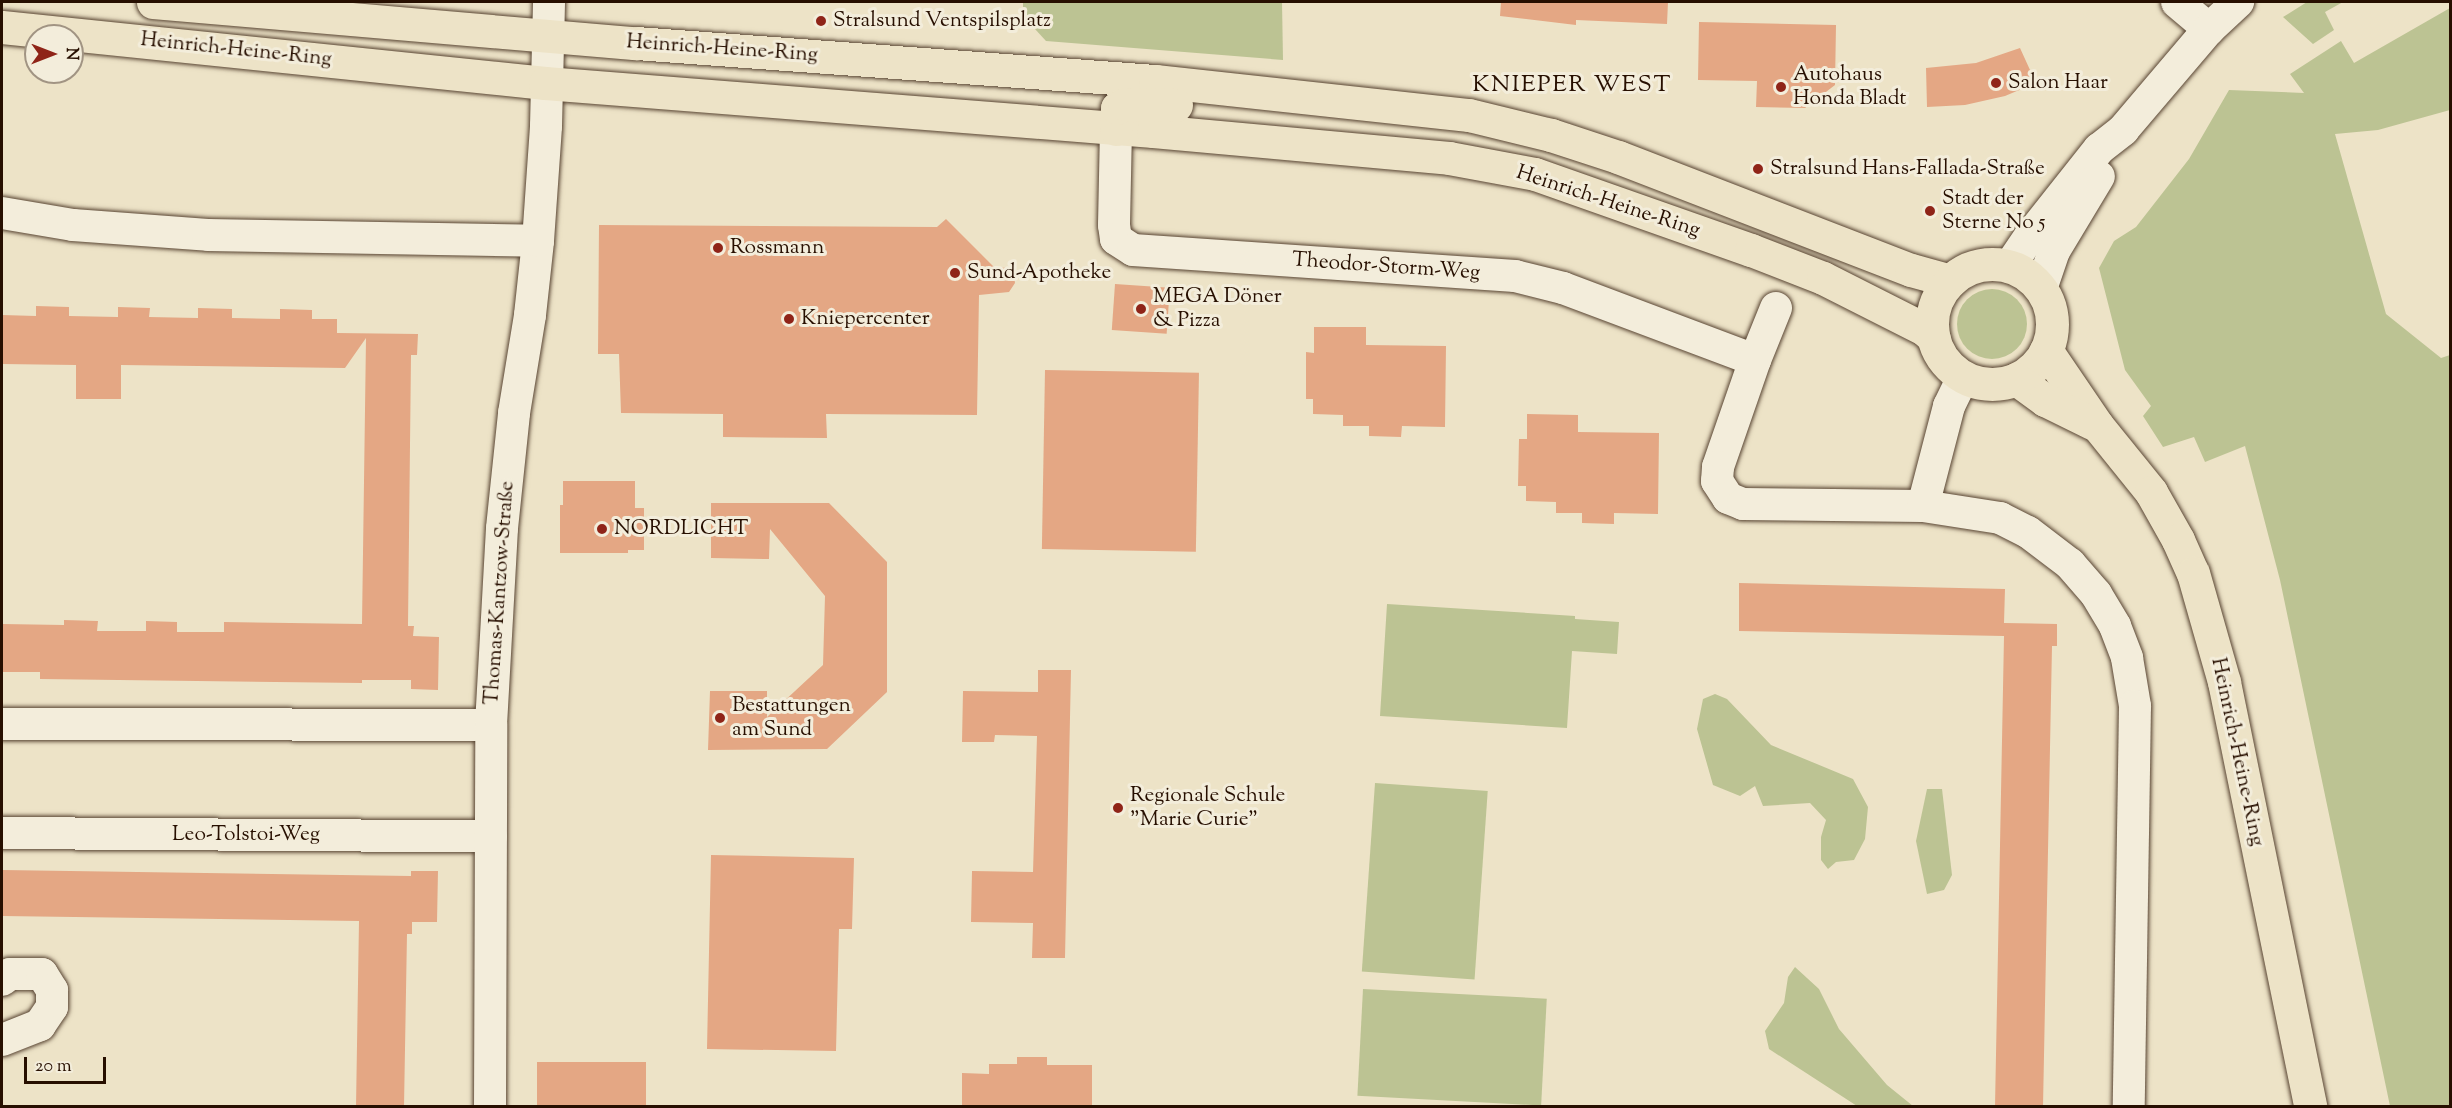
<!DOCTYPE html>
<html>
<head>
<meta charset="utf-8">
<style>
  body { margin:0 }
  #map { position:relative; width:2452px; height:1108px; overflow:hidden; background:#ede3c7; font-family:"Sorts Mill Goudy",serif }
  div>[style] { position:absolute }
  .green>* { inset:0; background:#bcc393; transform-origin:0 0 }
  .round { border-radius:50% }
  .building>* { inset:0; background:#e4a784; transform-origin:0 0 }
  .roads { filter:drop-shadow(0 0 2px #584432) drop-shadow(0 0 2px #584432) }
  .minor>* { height:32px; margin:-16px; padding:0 16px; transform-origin:16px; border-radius:16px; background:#f3eddb }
  .major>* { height:33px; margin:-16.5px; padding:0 16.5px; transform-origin:16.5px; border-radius:16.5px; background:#ede3c7 }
  .major>.ring { margin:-16.5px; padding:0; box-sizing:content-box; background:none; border:33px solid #ede3c7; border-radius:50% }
  .dots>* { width:16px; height:16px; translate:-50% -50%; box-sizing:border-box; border:3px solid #f3eddb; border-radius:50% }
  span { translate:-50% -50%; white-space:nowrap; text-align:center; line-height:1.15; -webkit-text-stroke:6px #f3eddb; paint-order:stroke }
  .poi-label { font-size:21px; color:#270f00 }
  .left { translate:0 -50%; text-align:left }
  .street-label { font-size:21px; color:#270f00 }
  .quarter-label { font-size:24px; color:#270f00; letter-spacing:1.5px }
  .frame { position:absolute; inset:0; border:3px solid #270f00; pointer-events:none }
  .north { position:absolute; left:24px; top:24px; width:60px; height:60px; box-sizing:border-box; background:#f3eddb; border:2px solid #a19483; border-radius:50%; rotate:90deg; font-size:16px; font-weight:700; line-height:24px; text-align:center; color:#270f00 }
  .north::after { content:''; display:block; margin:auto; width:21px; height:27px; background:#8f2418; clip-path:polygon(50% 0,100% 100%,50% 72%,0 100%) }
  .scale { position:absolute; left:24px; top:1057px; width:82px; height:27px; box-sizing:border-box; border:3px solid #270f00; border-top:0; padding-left:8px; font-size:18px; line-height:21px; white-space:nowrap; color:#270f00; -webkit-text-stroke:4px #f3eddb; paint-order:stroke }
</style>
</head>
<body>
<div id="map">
  <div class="green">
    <div style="clip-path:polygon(1023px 2px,1282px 2px,1283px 60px,1046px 41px,1023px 16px)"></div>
    <div style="clip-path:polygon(2307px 2px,2343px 2px,2325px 12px,2334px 30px,2313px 44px,2283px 17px)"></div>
    <div style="clip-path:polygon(2450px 8px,2450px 110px,2378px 130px,2335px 134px,2386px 314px,2441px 358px,2450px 355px,2450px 1106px,2390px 1106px,2280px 580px,2245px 446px,2205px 462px,2194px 437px,2163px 447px,2143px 416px,2151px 406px,2125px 370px,2099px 268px,2114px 241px,2136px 227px,2189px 159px,2229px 90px,2304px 93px,2290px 74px,2341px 41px,2354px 63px)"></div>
    <div class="round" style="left:1957px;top:289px;width:70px;height:70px"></div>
    <div style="clip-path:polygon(1387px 604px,1575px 616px,1575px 619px,1619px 622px,1617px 654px,1572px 651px,1567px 728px,1380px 716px)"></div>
    <div style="clip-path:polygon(1715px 694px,1727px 699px,1771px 745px,1853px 779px,1868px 807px,1865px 839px,1854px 860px,1836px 862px,1828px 869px,1821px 860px,1821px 837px,1826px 820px,1810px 803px,1763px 806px,1755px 786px,1740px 796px,1713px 785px,1697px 729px,1703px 699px)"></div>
    <div style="left:1375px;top:783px;width:113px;height:189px;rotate:4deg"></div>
    <div style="clip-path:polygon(1927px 789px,1942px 789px,1952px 875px,1944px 890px,1927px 894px,1916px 841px)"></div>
    <div style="clip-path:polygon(1795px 967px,1819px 989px,1839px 1029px,1887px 1085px,1913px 1106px,1857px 1106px,1769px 1049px,1765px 1031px,1784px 1003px,1788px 977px)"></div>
    <div style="left:1363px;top:989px;width:184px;height:107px;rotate:3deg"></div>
  </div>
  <div class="building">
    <div style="clip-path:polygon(1501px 2px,1668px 2px,1667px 24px,1576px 20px,1576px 25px,1500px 16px)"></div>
    <div style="clip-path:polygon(1699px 22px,1836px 25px,1835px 85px,1805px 108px,1756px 107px,1757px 81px,1698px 80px)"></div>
    <div style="clip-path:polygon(2020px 48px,2036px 83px,2005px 96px,1965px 105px,1927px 107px,1926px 68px,1976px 63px)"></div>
    <div style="clip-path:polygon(946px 219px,994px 267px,1007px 268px,1014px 276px,1015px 283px,1009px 292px,979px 295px,977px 415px,826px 414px,827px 438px,723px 437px,723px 414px,621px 413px,619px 354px,598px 354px,599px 225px,937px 227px)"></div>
    <div style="left:1115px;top:284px;width:55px;height:46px;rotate:4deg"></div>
    <div style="clip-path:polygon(36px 306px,69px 307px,69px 316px,118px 317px,118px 307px,150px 308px,149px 317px,198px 318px,198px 308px,232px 309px,232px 318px,280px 319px,280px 309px,312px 310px,312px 319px,337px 319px,337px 333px,418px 334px,417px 355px,411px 355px,408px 626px,414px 626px,413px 636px,439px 637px,438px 690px,411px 689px,411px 680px,362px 680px,362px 683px,40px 679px,40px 672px,2px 672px,2px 624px,64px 625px,64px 620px,98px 621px,97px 631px,146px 631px,146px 621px,177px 622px,177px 632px,224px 632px,224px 622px,362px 624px,366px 338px,345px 368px,121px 365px,121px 399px,76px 399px,76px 365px,2px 364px,2px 315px,36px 316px)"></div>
    <div style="clip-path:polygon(1314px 327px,1366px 327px,1366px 345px,1446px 346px,1445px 427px,1402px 426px,1401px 437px,1369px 436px,1369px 426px,1343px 426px,1343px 415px,1313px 414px,1313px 399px,1306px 399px,1306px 352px,1314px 353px)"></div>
    <div style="left:1045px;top:370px;width:154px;height:179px;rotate:1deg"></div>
    <div style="clip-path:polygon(1527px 414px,1578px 415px,1578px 432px,1659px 433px,1658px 514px,1614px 513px,1614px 524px,1582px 523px,1582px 513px,1556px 513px,1556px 502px,1526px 501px,1526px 486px,1518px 486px,1519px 439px,1527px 439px)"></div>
    <div style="clip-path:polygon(563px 481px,635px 481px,635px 508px,644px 508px,644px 550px,628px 550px,628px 553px,560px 553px,560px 505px,563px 505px)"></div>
    <div style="clip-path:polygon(711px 503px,829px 503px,887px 562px,887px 692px,827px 749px,708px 750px,710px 691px,767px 691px,767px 717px,823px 665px,825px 596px,770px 529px,769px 559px,711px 558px)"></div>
    <div style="clip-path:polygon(1739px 583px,2005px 589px,2004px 623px,2057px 624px,2057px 646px,2052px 646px,2043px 1107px,1995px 1107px,2004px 636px,1739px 631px)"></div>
    <div style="clip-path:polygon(1038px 670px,1071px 670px,1065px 958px,1032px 958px,1033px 923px,971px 922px,972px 871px,1033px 872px,1037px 736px,995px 735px,994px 742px,962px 742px,963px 691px,1038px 692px)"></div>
    <div style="clip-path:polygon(711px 855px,854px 858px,852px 929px,839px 929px,836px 1051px,707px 1049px)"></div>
    <div style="clip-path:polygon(2px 870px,411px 876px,411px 871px,438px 871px,437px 922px,412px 922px,412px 934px,407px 934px,404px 1107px,356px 1107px,359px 921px,2px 916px)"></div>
    <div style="clip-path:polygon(1017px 1057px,1047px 1057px,1047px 1065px,1092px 1065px,1092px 1107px,962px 1107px,962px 1073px,989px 1074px,989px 1064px,1017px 1064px)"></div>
    <div style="left:537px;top:1062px;width:109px;height:45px"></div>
  </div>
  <div class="roads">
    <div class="minor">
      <div style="left:2177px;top:2px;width:42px;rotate:40.2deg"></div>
      <div style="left:1116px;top:129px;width:96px;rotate:91.2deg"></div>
      <div style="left:1114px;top:225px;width:14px;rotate:82deg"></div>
      <div style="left:1116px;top:239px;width:20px;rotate:33deg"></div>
      <div style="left:1133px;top:250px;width:383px;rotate:3.9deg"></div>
      <div style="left:1515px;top:276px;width:49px;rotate:14deg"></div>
      <div style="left:1563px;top:288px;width:205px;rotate:20.6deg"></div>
      <div style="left:2px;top:213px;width:72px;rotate:9.6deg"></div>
      <div style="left:73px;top:225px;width:135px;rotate:4.2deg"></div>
      <div style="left:208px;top:235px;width:330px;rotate:1deg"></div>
      <div style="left:2009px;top:267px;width:37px;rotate:-56deg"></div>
      <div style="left:2030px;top:236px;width:111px;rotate:-51.6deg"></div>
      <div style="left:2099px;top:149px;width:31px;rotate:-38deg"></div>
      <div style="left:2123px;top:130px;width:133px;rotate:-49.6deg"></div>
      <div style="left:2209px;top:29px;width:40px;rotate:-43deg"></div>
      <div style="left:2041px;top:289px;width:40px;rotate:-71.1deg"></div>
      <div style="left:2054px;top:251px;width:87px;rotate:-59deg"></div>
      <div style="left:1776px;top:308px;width:56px;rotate:112deg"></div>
      <div style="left:1755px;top:360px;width:113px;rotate:109.1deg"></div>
      <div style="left:1718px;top:467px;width:14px;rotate:94deg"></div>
      <div style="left:1717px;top:481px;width:20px;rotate:57deg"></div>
      <div style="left:1728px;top:498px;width:16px;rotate:22deg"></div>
      <div style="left:1743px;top:504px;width:180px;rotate:0.6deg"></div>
      <div style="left:1923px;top:506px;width:78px;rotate:8.9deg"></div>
      <div style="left:2000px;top:518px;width:31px;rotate:27deg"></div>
      <div style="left:2028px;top:532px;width:53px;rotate:37.3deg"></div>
      <div style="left:2070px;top:564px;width:40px;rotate:49deg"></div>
      <div style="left:2096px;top:594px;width:37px;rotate:59deg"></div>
      <div style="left:2115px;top:626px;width:34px;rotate:69deg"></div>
      <div style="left:2127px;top:658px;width:49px;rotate:80.5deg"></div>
      <div style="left:2135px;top:706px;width:400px;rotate:90.9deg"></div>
      <div style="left:1923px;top:506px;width:103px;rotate:-75.4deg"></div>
      <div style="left:1949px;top:406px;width:32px;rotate:-64deg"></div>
      <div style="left:2px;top:724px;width:489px;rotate:0.1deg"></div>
      <div style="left:2px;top:833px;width:489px;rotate:0.4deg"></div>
      <div style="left:2px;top:980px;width:10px;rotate:-37deg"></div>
      <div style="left:10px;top:974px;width:32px"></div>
      <div style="left:42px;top:974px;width:19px;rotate:58deg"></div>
      <div style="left:52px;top:990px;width:17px;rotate:90deg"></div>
      <div style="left:52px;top:1007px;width:22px;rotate:124deg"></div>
      <div style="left:40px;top:1025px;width:41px;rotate:158.5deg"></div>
      <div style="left:490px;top:1106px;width:381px;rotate:-89.8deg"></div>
      <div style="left:491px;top:725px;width:197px;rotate:-86.8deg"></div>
      <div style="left:502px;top:528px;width:116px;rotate:-84deg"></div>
      <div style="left:514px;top:413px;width:99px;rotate:-80.7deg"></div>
      <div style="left:530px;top:315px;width:74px;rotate:-83.8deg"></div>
      <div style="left:538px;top:241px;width:115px;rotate:-86deg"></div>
      <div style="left:546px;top:126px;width:124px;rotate:-88.6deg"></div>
    </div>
    <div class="major">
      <div style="left:153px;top:2px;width:485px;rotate:4.9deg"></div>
      <div style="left:636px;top:43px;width:520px;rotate:4.19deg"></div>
      <div style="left:1155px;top:81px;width:316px;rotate:6.2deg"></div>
      <div style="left:1469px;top:115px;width:84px;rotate:13.7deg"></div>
      <div style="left:1551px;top:135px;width:71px;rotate:18.2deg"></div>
      <div style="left:1618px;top:157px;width:314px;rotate:21.1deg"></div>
      <div style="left:1911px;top:270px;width:41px;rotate:15.4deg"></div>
      <div style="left:2px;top:27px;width:546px;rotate:5.89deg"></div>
      <div style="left:545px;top:83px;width:610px;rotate:4.51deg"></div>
      <div style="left:1153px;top:131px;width:297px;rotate:5.2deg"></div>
      <div style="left:1449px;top:158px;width:87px;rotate:10.5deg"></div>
      <div style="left:1535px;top:174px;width:229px;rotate:19.4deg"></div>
      <div style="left:1751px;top:250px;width:77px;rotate:21.3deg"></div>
      <div style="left:1823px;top:278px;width:113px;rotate:26.8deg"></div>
      <div style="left:1924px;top:329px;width:13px;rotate:42deg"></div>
      <div style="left:1116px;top:129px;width:21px;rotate:-87deg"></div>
      <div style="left:1117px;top:108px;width:8px;rotate:-30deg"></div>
      <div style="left:1124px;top:104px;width:52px;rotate:1.1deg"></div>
      <div class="ring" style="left:1932px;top:264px;width:87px;height:87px"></div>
      <div style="left:2046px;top:350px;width:91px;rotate:55.8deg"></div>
      <div style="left:2097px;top:425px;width:86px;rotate:51.1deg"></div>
      <div style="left:2151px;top:492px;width:55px;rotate:60.6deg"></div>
      <div style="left:2178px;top:540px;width:36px;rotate:66deg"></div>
      <div style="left:2193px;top:573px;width:113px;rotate:74.1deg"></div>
      <div style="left:2224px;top:682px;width:433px;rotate:78.5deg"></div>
      <div style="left:2016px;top:379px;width:36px;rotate:36deg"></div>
      <div style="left:2045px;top:400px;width:52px;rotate:26.1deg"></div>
    </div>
  </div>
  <div class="dots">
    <div style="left:821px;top:21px;background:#8f2418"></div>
    <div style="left:1996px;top:83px;background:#8f2418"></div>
    <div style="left:1781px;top:87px;background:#8f2418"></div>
    <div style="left:1758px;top:169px;background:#8f2418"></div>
    <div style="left:1930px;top:211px;background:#8f2418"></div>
    <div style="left:718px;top:248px;background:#8f2418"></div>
    <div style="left:955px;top:273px;background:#8f2418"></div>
    <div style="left:1141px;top:309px;background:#8f2418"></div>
    <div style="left:789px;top:319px;background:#8f2418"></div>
    <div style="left:602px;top:529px;background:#8f2418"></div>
    <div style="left:720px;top:718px;background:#8f2418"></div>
    <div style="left:1118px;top:808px;background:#8f2418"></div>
  </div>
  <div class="poi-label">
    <span class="left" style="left:833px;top:21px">Stralsund Ventspilsplatz</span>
    <span class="left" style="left:1793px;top:87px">Autohaus<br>Honda Bladt</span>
    <span class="left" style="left:2008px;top:83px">Salon Haar</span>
    <span class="left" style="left:1770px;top:169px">Stralsund Hans-Fallada-Straße</span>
    <span class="left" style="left:1942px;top:211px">Stadt der<br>Sterne No 5</span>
    <span class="left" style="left:730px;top:248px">Rossmann</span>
    <span class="left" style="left:967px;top:273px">Sund-Apotheke</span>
    <span class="left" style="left:1153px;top:309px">MEGA Döner<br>&amp; Pizza</span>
    <span class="left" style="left:801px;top:319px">Kniepercenter</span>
    <span class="left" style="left:614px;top:529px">NORDLICHT</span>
    <span class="left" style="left:732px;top:718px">Bestattungen<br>am Sund</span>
    <span class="left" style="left:1130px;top:808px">Regionale Schule<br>"Marie Curie"</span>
  </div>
  <div class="street-label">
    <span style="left:722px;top:49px;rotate:4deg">Heinrich-Heine-Ring</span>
    <span style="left:236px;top:50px;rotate:6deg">Heinrich-Heine-Ring</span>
    <span style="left:1608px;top:202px;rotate:18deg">Heinrich-Heine-Ring</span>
    <span style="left:1386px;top:267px;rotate:4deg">Theodor-Storm-Weg</span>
    <span style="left:500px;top:593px;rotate:-86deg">Thomas-Kantzow-Straße</span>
    <span style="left:2237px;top:752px;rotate:78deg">Heinrich-Heine-Ring</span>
    <span style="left:246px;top:835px">Leo-Tolstoi-Weg</span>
  </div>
  <div class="quarter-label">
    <span style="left:1572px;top:86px">KNIEPER WEST</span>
  </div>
  <div class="frame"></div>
  <div class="north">N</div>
  <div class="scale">20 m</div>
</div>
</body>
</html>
